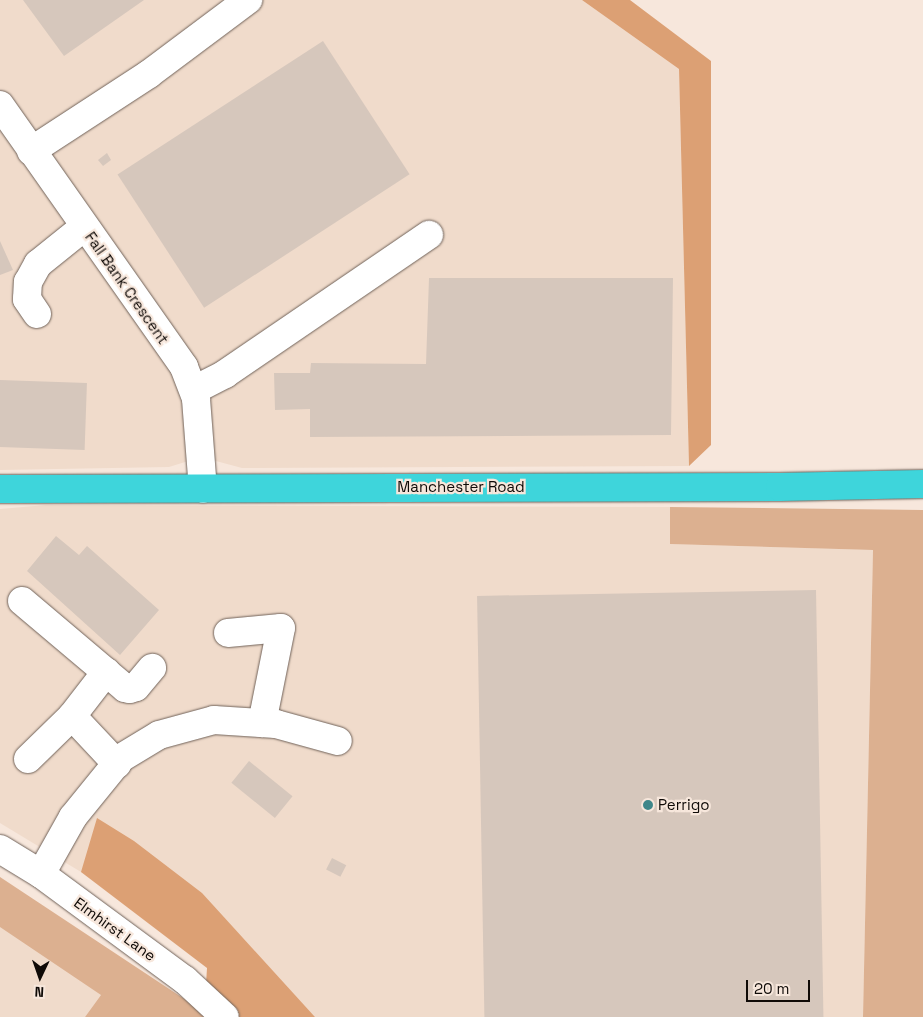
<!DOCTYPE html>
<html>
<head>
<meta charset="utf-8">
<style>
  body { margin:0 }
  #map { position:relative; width:923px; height:1017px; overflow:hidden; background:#f7e7dc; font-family:"Space Grotesk",sans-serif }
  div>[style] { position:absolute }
  .built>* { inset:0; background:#f0dbcb }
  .green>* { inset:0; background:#dcb090 }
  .forest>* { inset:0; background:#dca074 }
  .building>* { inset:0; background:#d6c7bc; transform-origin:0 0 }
  .roads { filter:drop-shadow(0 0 1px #706259) drop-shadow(0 0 1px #706259) }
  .minor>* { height:28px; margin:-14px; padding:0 14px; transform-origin:14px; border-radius:14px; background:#fff }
  .highway>* { height:28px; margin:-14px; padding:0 14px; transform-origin:14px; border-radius:14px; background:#3ed5db }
  .dots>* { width:14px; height:14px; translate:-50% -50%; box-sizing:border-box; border:2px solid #f7e7dc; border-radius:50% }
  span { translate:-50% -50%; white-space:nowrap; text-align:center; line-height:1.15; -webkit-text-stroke:4.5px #f7e7dc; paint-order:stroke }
  .street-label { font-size:15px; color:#0f0a07 }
  .poi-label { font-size:15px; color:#0f0a07 }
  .left { translate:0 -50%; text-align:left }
  .north { position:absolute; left:15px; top:952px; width:50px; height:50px; -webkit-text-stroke:4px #f7e7dc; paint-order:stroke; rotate:183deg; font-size:14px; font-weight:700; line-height:20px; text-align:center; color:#0f0a07 }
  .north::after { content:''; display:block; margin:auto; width:18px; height:22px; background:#0f0a07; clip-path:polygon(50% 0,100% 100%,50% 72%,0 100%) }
  .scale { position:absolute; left:746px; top:980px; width:64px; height:22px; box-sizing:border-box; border:2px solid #0f0a07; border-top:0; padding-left:6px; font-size:15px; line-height:18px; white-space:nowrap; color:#0f0a07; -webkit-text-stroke:4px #f7e7dc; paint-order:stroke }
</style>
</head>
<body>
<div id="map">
  <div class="built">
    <div style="clip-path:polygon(0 0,582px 0,679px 69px,689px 466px,242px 468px,201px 457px,169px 467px,0 470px)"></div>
    <div style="clip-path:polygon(46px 505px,670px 507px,670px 544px,873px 550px,863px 1017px,315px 1017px,242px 937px,81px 872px,0 823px,0 509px)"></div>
    <div style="clip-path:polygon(0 877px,101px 995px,85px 1017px,0 1017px)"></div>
  </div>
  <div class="green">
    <div style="clip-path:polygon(670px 507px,923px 510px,923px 1017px,863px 1017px,873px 550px,670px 544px)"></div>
    <div style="clip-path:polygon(0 877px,204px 1012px,204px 1017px,85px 1017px,101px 995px,0 927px)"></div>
  </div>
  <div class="forest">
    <div style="clip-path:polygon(582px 0,630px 0,711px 61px,711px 445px,689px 466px,679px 69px)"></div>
    <div style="clip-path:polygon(97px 818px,134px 841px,202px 893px,315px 1017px,204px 1017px,207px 968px,81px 872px)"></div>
  </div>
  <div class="building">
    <div style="clip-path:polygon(23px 0,144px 0,64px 56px)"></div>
    <div style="left:323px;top:41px;width:159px;height:245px;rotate:57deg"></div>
    <div style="clip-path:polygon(107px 153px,111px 160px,103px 166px,98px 160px)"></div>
    <div style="clip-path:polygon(0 241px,13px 270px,0 275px)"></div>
    <div style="clip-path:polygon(429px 278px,673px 278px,671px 435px,310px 437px,310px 409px,275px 410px,274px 373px,310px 373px,311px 363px,426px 364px)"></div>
    <div style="left:0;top:380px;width:87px;height:67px;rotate:2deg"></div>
    <div style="clip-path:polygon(56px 536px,79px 555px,87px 546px,159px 610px,120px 655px,27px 571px)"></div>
    <div style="left:816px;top:590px;width:427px;height:339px;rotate:89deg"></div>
    <div style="left:249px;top:761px;width:56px;height:28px;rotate:39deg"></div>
    <div style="left:332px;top:858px;width:16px;height:13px;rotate:27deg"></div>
  </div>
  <div class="roads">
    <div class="minor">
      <div style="left:0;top:105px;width:320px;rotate:54.9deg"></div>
      <div style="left:184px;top:367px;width:34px;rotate:69deg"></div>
      <div style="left:196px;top:399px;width:90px;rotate:85.6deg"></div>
      <div style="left:31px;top:151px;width:141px;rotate:-33.1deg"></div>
      <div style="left:149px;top:74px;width:124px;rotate:-36.8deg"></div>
      <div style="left:37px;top:314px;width:18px;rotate:-124deg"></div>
      <div style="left:27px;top:299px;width:17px;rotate:-87deg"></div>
      <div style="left:28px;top:282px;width:21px;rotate:-61deg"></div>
      <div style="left:38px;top:264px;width:59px;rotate:-38.8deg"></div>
      <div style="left:194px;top:390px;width:35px;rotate:-27deg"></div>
      <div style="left:225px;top:374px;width:247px;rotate:-34.3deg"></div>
      <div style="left:22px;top:601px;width:135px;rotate:40.2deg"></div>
      <div style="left:125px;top:688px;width:5px;rotate:11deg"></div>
      <div style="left:130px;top:689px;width:6px;rotate:-18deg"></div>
      <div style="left:136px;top:687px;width:25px;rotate:-50deg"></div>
      <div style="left:228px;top:633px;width:53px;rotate:-5.4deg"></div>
      <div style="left:281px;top:628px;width:97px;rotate:101.3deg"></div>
      <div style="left:72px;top:716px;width:56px;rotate:-52.3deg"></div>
      <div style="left:28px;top:759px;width:62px;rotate:-44.3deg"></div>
      <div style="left:72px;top:716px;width:66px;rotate:46.8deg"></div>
      <div style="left:0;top:849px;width:48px;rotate:31.4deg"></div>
      <div style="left:41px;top:874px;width:179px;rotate:36.4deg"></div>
      <div style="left:185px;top:980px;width:54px;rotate:42.8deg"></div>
      <div style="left:41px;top:874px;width:65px;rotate:-60.7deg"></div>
      <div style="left:73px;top:817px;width:76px;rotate:-50.9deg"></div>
      <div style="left:121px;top:758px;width:44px;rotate:-31.2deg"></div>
      <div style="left:159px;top:735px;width:57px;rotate:-15.3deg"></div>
      <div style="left:214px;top:720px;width:62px;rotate:3.7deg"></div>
      <div style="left:276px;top:724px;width:64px;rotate:15.3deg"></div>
    </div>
    <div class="highway">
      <div style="left:0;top:489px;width:780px;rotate:-0.15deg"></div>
      <div style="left:780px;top:487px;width:143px;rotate:-1.2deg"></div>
    </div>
  </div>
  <div class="dots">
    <div style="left:648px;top:805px;background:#3f878a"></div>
  </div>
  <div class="street-label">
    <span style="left:127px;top:288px;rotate:55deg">Fall Bank Crescent</span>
    <span style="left:461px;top:487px">Manchester Road</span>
    <span style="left:115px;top:929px;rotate:36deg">Elmhirst Lane</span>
  </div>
  <div class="poi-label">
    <span class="left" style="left:658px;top:805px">Perrigo</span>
  </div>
  <div class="north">N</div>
  <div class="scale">20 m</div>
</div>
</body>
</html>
